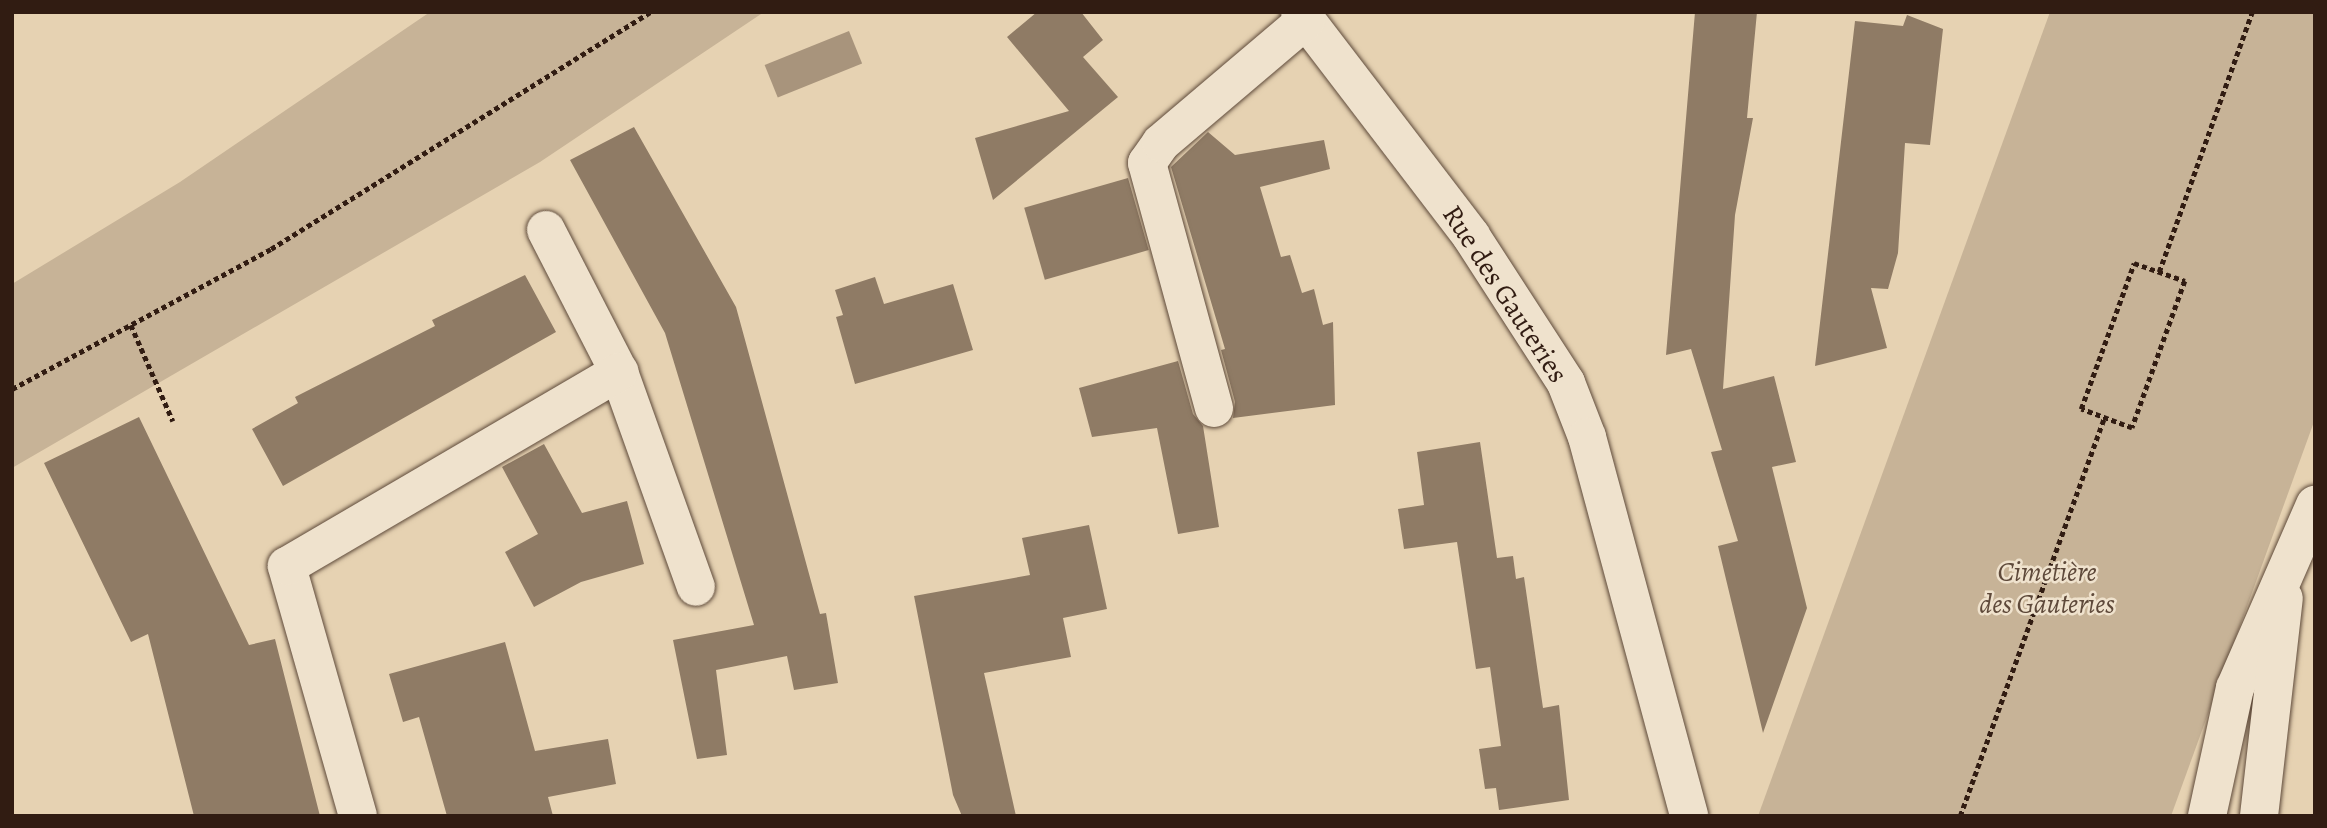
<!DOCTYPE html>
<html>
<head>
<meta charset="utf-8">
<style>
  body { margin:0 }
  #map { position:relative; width:2327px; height:828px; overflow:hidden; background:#e6d2b2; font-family:Alegreya,serif }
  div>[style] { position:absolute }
  .green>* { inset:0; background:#c7b397 }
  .water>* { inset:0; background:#a8947c; transform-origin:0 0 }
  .building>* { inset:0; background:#8f7b65; transform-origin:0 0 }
  .path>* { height:4.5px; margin-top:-2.25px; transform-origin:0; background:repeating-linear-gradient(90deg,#311c12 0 5px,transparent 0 8.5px) }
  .roads { filter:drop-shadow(0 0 2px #5e4a3a) drop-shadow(0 0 2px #5e4a3a) }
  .minor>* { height:38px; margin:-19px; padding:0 19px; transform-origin:19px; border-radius:19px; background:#efe2cd }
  span { translate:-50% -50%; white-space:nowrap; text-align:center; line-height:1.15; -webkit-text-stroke:5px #efe2cd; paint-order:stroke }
  .street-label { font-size:28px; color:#311c12 }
  .park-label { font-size:28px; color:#5e493a; font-style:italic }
  .frame { position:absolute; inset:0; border:14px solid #311c12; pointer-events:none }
</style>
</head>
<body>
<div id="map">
  <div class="green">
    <div style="clip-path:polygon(430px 12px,764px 12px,540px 162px,12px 468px,12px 284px,180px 182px)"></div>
    <div style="clip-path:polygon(2050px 12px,2315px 12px,2315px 419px,2171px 816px,1758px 816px)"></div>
  </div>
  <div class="water">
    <div style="left:849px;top:31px;width:35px;height:91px;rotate:68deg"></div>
  </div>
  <div class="building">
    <div style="clip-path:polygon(1037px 12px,1081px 12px,1103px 40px,1083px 57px,1118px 97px,993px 200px,975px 138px,1069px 111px,1007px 37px)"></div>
    <div style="clip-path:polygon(1695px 12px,1757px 12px,1747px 118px,1753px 118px,1735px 215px,1723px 389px,1774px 376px,1796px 462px,1772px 467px,1807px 608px,1763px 733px,1718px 546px,1738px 541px,1711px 452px,1722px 450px,1691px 349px,1666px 355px)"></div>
    <div style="clip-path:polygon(1907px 15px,1943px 29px,1930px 145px,1905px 143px,1898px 253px,1888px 289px,1871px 288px,1887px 348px,1815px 366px,1855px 21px,1903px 26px)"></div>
    <div style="clip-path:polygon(634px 127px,736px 307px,820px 614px,826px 613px,838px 683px,794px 690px,787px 656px,716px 670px,727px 755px,697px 759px,673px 640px,754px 625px,665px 333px,570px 160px)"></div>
    <div style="clip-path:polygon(1208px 132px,1235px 155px,1324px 140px,1330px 169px,1260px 187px,1281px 257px,1290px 255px,1302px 293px,1314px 289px,1323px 325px,1333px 322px,1335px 405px,1233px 418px,1235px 402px,1221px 350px,1225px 349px,1171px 167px)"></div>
    <div style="left:1128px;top:178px;width:75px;height:108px;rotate:74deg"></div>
    <div style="clip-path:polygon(525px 275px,556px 332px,283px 486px,252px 429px,298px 403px,295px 397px,435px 326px,432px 320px)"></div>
    <div style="clip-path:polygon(875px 277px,884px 304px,953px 284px,973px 350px,855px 384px,836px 317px,843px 315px,835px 290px)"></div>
    <div style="clip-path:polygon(1178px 361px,1193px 414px,1203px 426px,1219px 527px,1178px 534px,1157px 428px,1092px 437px,1079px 388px)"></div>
    <div style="clip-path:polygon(139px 417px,249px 645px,275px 639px,320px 816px,194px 816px,148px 634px,131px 642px,44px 463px)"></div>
    <div style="clip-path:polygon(1480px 442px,1497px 558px,1513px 556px,1516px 579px,1524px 577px,1543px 708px,1559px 705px,1569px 800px,1499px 810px,1496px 788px,1485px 789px,1479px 749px,1501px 746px,1490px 667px,1476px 669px,1457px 542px,1404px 549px,1398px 509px,1424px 505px,1417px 452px)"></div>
    <div style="clip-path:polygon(544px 444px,582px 513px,627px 501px,644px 564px,581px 582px,534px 607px,505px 552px,538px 534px,502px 467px)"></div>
    <div style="clip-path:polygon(1089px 525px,1107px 609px,1063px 618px,1071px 657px,984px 673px,1016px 816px,962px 816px,953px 795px,914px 596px,1030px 575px,1022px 538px)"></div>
    <div style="clip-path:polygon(505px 642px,535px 751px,608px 739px,616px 784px,548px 797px,553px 816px,447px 816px,419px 717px,403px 722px,389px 674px)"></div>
  </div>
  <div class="path">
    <div style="left:2134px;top:263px;width:54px;rotate:19.4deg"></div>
    <div style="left:2185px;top:281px;width:156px;rotate:109.8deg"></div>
    <div style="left:2132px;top:428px;width:54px;rotate:-159.6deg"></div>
    <div style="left:2081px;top:409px;width:155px;rotate:-70deg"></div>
    <div style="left:2159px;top:272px;width:276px;rotate:-70.3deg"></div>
    <div style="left:131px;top:325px;width:105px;rotate:66.4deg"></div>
    <div style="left:12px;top:389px;width:294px;rotate:-28.4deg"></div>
    <div style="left:271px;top:249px;width:448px;rotate:-32deg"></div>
    <div style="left:1960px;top:816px;width:422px;rotate:-70.1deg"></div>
  </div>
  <div class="roads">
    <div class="minor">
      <div style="left:1300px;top:12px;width:282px;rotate:52.6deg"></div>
      <div style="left:1471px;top:236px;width:175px;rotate:57.1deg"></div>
      <div style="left:1566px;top:383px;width:58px;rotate:68.7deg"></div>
      <div style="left:1587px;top:437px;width:392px;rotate:74.9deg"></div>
      <div style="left:546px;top:230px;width:160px;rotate:62.8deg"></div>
      <div style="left:619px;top:372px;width:228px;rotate:70.3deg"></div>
      <div style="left:1214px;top:408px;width:254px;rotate:-105.3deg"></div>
      <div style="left:1147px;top:163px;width:24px;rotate:-55deg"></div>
      <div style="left:1161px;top:143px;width:190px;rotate:-40.3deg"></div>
      <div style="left:358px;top:816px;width:260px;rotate:-105.9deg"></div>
      <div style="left:287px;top:566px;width:385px;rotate:-30.3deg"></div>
      <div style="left:2207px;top:816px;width:131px;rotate:-77.7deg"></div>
      <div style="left:2235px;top:688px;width:200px;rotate:-66.4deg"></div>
      <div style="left:2259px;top:816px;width:219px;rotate:-83.5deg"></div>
    </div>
  </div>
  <div class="street-label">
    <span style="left:1505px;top:294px;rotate:57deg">Rue des Gauteries</span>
  </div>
  <div class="park-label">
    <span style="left:2047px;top:588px">Cimetière<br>des Gauteries</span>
  </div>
  <div class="frame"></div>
</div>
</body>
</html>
